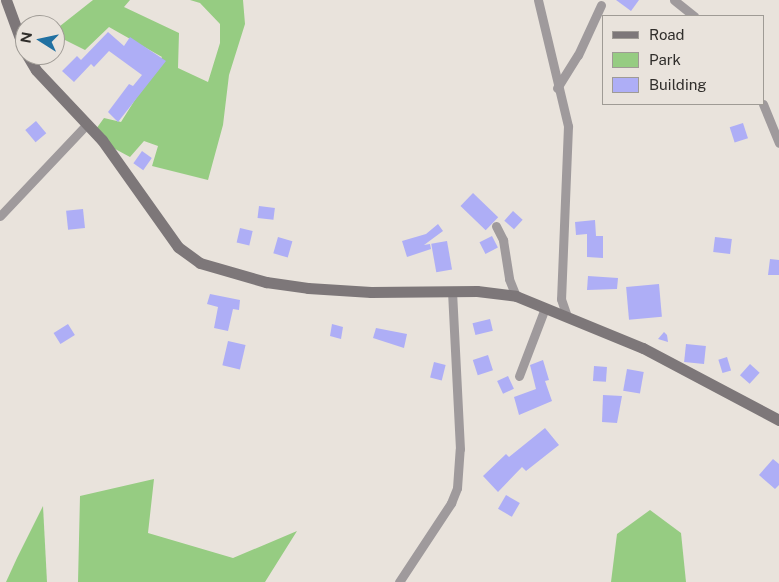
<!DOCTYPE html>
<html>
<head>
<meta charset="utf-8">
<style>
  body { margin:0 }
  #map { position:relative; width:779px; height:582px; overflow:hidden; background:#e9e3dc; font-family:"Public Sans",sans-serif }
  div>[style] { position:absolute }
  .green>* { inset:0; background:#96cc82 }
  .building>* { inset:0; background:#aeaef6; transform-origin:0 0 }
  .street>* { height:9px; margin:-4.5px; padding:0 4.5px; transform-origin:4.5px; border-radius:4.5px; background:#9f9a9c }
  .secondary>* { height:11px; margin:-5.5px; padding:0 5.5px; transform-origin:5.5px; border-radius:5.5px; background:#7d7779 }
  span { translate:-50% -50%; white-space:nowrap; text-align:center; line-height:1.15; -webkit-text-stroke:4.5px #e9e3dc; paint-order:stroke }
  .legend { position:absolute; left:602px; top:15px; width:162px; height:90px; box-sizing:border-box; background:#e9e3dc; border:1px solid #9f9b95; margin:0; padding:6px 9px; list-style:none; font-size:15px; color:#302e2b }
  .legend li { display:flex; align-items:center; gap:10px; height:25px }
  .legend b { width:25px; border:1px solid #9f9b95 }
  .north { position:absolute; left:15px; top:15px; width:50px; height:50px; box-sizing:border-box; background:#e9e3dc; border:1px solid #9f9b95; border-radius:50%; rotate:280deg; font-size:14px; font-weight:700; line-height:20px; text-align:center; color:#302e2b }
  .north::after { content:''; display:block; margin:auto; width:18px; height:22px; background:#2171a2; clip-path:polygon(50% 0,100% 100%,50% 72%,0 100%) }
</style>
</head>
<body>
<div id="map">
  <div class="green">
    <div style="clip-path:polygon(93px 0,130px 0,124px 7px,179px 33px,178px 68px,208px 82px,220px 43px,220px 24px,200px 3px,190px 0,243px 0,245px 24px,229px 75px,223px 125px,208px 180px,152px 166px,158px 146px,144px 141px,130px 157px,91px 136px,104px 118px,121px 122px,162px 57px,109px 27px,85px 50px,55px 35px,55px 30px)"></div>
    <div style="clip-path:polygon(154px 479px,148px 533px,233px 558px,297px 531px,265px 582px,78px 582px,80px 496px)"></div>
    <div style="clip-path:polygon(43px 506px,47px 582px,6px 582px,17px 558px)"></div>
    <div style="clip-path:polygon(650px 510px,681px 533px,686px 582px,611px 582px,617px 534px)"></div>
  </div>
  <div class="building">
    <div style="clip-path:polygon(616px 0,639px 0,631px 11px)"></div>
    <div style="clip-path:polygon(108px 32px,124px 46px,130px 37px,166px 61px,118px 122px,108px 112px,129px 84px,133px 86px,142px 75px,109px 51px,94px 67px,91px 64px,74px 82px,62px 71px,77px 56px,81px 60px)"></div>
    <div style="left:36px;top:121px;width:16px;height:14px;rotate:50deg"></div>
    <div style="left:743px;top:123px;width:16px;height:14px;rotate:72deg"></div>
    <div style="left:142px;top:151px;width:12px;height:15px;rotate:35deg"></div>
    <div style="left:473px;top:193px;width:35px;height:18px;rotate:44deg"></div>
    <div style="left:259px;top:206px;width:16px;height:12px;rotate:7deg"></div>
    <div style="left:83px;top:209px;width:19px;height:17px;rotate:84deg"></div>
    <div style="left:513px;top:211px;width:13px;height:13px;rotate:42deg"></div>
    <div style="clip-path:polygon(595px 220px,596px 236px,603px 236px,603px 258px,587px 257px,587px 234px,576px 235px,575px 222px)"></div>
    <div style="clip-path:polygon(438px 224px,443px 231px,424px 245px,430px 244px,431px 249px,407px 257px,402px 241px,426px 234px)"></div>
    <div style="left:240px;top:228px;width:13px;height:15px;rotate:13deg"></div>
    <div style="left:492px;top:236px;width:13px;height:14px;rotate:63deg"></div>
    <div style="left:278px;top:237px;width:15px;height:17px;rotate:16deg"></div>
    <div style="left:715px;top:237px;width:17px;height:15px;rotate:7deg"></div>
    <div style="left:447px;top:241px;width:29px;height:16px;rotate:80deg"></div>
    <div style="clip-path:polygon(770px 259px,779px 260px,779px 275px,768px 275px)"></div>
    <div style="clip-path:polygon(588px 276px,618px 278px,617px 289px,587px 290px)"></div>
    <div style="left:659px;top:284px;width:33px;height:33px;rotate:85deg"></div>
    <div style="clip-path:polygon(210px 294px,240px 300px,239px 310px,233px 309px,228px 331px,214px 328px,218px 307px,207px 304px)"></div>
    <div style="left:490px;top:319px;width:12px;height:18px;rotate:76deg"></div>
    <div style="left:68px;top:324px;width:13px;height:17px;rotate:58deg"></div>
    <div style="clip-path:polygon(332px 324px,343px 327px,341px 339px,330px 336px)"></div>
    <div style="clip-path:polygon(376px 328px,407px 334px,404px 348px,373px 338px)"></div>
    <div style="clip-path:polygon(664px 332px,667px 335px,668px 342px,658px 339px)"></div>
    <div style="left:228px;top:341px;width:18px;height:25px;rotate:13deg"></div>
    <div style="left:686px;top:344px;width:20px;height:18px;rotate:6deg"></div>
    <div style="left:488px;top:355px;width:16px;height:16px;rotate:72deg"></div>
    <div style="left:727px;top:357px;width:14px;height:9px;rotate:73deg"></div>
    <div style="clip-path:polygon(543px 360px,549px 380px,545px 381px,552px 401px,519px 415px,514px 397px,536px 389px,530px 365px)"></div>
    <div style="left:434px;top:362px;width:12px;height:16px;rotate:14deg"></div>
    <div style="left:750px;top:364px;width:13px;height:15px;rotate:42deg"></div>
    <div style="left:594px;top:366px;width:13px;height:15px;rotate:4deg"></div>
    <div style="left:627px;top:369px;width:17px;height:22px;rotate:10deg"></div>
    <div style="left:508px;top:376px;width:14px;height:12px;rotate:65deg"></div>
    <div style="clip-path:polygon(603px 395px,622px 396px,617px 423px,602px 422px)"></div>
    <div style="clip-path:polygon(545px 428px,559px 445px,526px 471px,522px 467px,498px 492px,483px 476px,506px 454px,509px 457px)"></div>
    <div style="clip-path:polygon(773px 459px,779px 464px,779px 485px,775px 489px,759px 475px)"></div>
    <div style="left:506px;top:495px;width:16px;height:16px;rotate:30deg"></div>
  </div>
  <div class="street">
    <div style="left:538px;top:0;width:130px;rotate:76.6deg"></div>
    <div style="left:568px;top:126px;width:173px;rotate:92.3deg"></div>
    <div style="left:561px;top:299px;width:18px;rotate:71deg"></div>
    <div style="left:674px;top:0;width:26px;rotate:39deg"></div>
    <div style="left:557px;top:88px;width:39px;rotate:-58deg"></div>
    <div style="left:578px;top:55px;width:55px;rotate:-65.3deg"></div>
    <div style="left:763px;top:104px;width:42px;rotate:67.7deg"></div>
    <div style="left:0;top:216px;width:127px;rotate:-46.6deg"></div>
    <div style="left:496px;top:226px;width:16px;rotate:63deg"></div>
    <div style="left:503px;top:240px;width:39px;rotate:81deg"></div>
    <div style="left:509px;top:279px;width:18px;rotate:68deg"></div>
    <div style="left:519px;top:376px;width:73px;rotate:-69.1deg"></div>
    <div style="left:399px;top:582px;width:95px;rotate:-56.6deg"></div>
    <div style="left:451px;top:503px;width:16px;rotate:-68deg"></div>
    <div style="left:457px;top:488px;width:39px;rotate:-86deg"></div>
    <div style="left:460px;top:449px;width:158px;rotate:-92.9deg"></div>
  </div>
  <div class="secondary">
    <div style="left:6px;top:0;width:55px;rotate:69.9deg"></div>
    <div style="left:27px;top:55px;width:17px;rotate:59deg"></div>
    <div style="left:36px;top:70px;width:96px;rotate:46.7deg"></div>
    <div style="left:102px;top:140px;width:131px;rotate:54.6deg"></div>
    <div style="left:178px;top:247px;width:27px;rotate:36deg"></div>
    <div style="left:200px;top:263px;width:69px;rotate:16.1deg"></div>
    <div style="left:266px;top:282px;width:42px;rotate:8.1deg"></div>
    <div style="left:308px;top:288px;width:63px;rotate:3.6deg"></div>
    <div style="left:371px;top:292px;width:106px;rotate:-0.5deg"></div>
    <div style="left:477px;top:291px;width:39px;rotate:7deg"></div>
    <div style="left:516px;top:296px;width:137px;rotate:22.3deg"></div>
    <div style="left:643px;top:348px;width:154px;rotate:27.9deg"></div>
  </div>
  <ul class="legend">
  <li><b style="height:6px;background:#7d7779"></b>Road</li>
  <li><b style="height:14px;background:#96cc82"></b>Park</li>
  <li><b style="height:14px;background:#aeaef6"></b>Building</li>
  </ul>
  <div class="north">N</div>
</div>
</body>
</html>
